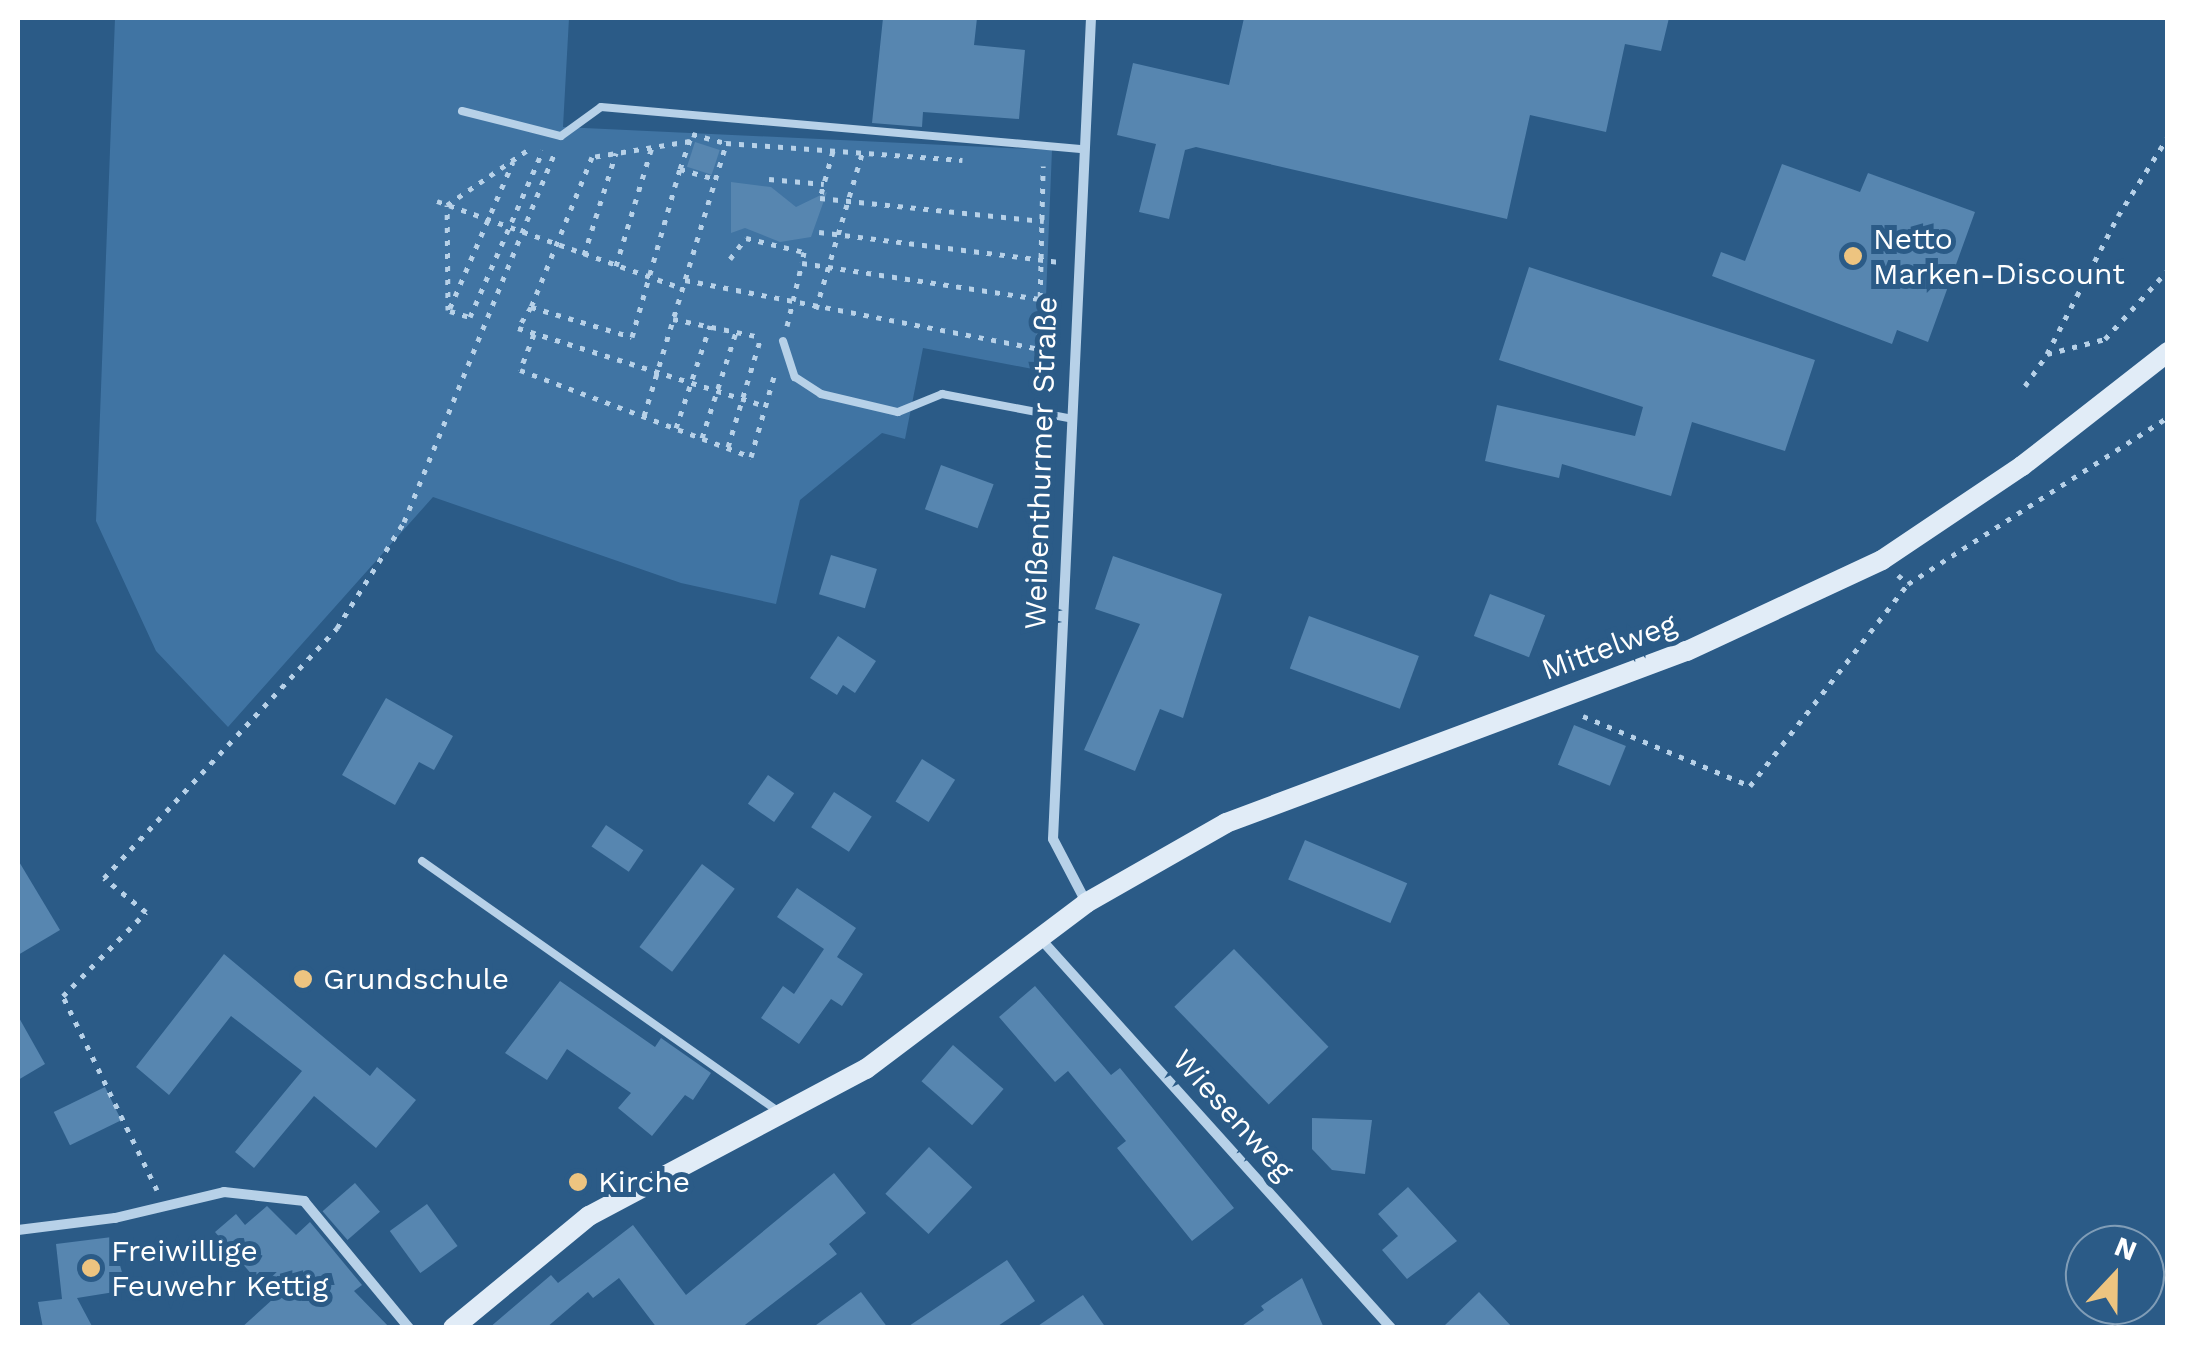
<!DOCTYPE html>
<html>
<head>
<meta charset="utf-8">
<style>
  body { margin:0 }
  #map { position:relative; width:2185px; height:1345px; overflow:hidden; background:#2b5b87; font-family:"Work Sans",sans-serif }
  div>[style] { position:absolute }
  .green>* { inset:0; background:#4074a3 }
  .building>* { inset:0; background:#5786b0; transform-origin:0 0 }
  .path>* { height:5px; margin-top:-2.5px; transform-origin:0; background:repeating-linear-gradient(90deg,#b7d1e8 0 5px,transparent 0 13px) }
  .lane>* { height:8px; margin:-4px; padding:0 4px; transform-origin:4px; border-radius:4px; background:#b7d1e8 }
  .street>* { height:10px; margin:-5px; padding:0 5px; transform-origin:5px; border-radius:5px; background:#b7d1e8 }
  .secondary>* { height:20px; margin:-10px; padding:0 10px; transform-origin:10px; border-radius:10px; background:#e1ecf7 }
  .dots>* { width:28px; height:28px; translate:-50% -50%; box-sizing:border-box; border:5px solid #2b5b87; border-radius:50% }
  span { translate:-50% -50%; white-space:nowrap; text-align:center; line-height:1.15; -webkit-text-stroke:10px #2b5b87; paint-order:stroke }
  .poi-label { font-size:30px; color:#fff }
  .left { translate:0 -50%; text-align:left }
  .street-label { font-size:30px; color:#fff }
  .frame { position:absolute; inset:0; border:20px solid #fff; pointer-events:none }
  .north { position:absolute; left:2065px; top:1225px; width:100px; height:100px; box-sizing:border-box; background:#2b5b87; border:2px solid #809db7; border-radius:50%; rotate:22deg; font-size:28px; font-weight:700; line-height:40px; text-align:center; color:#fff }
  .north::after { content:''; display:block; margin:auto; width:35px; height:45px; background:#edc480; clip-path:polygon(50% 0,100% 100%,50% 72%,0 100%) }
</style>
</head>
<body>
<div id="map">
  <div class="green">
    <div style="clip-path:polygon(115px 18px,569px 18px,563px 127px,1052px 150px,1043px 371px,923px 348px,905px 439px,882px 433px,800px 500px,776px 604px,681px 583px,433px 497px,228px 727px,156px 651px,96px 521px)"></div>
  </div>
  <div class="building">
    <div style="clip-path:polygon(883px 18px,977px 18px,974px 45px,1025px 50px,1019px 119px,923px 112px,922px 127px,872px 123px)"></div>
    <div style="clip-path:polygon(1244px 18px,1669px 18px,1661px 51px,1625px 44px,1606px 132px,1530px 115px,1507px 219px,1196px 147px,1185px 150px,1169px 219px,1139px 212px,1156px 144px,1117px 135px,1133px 63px,1229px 85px)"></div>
    <div style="left:695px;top:142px;width:26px;height:26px;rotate:18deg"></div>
    <div style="clip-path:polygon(1782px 164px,1860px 192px,1868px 173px,1975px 212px,1928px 342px,1897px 330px,1892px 344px,1712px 276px,1721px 252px,1745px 261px)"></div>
    <div style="clip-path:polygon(731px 182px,771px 187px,796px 207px,827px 192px,811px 237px,780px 242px,745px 228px,731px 233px)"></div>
    <div style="clip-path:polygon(1529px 267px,1815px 360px,1785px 451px,1692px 422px,1671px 496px,1562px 464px,1559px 478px,1485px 461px,1497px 405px,1635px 436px,1643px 407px,1499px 360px)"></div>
    <div style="left:941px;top:465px;width:56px;height:47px;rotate:20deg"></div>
    <div style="left:831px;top:555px;width:48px;height:41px;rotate:17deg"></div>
    <div style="clip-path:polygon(1113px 556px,1222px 594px,1183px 718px,1160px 709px,1135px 771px,1084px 750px,1140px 624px,1095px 609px)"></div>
    <div style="left:1490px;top:594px;width:59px;height:45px;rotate:21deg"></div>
    <div style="left:1309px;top:616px;width:117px;height:56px;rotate:20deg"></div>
    <div style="clip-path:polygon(838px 636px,876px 661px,855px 693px,843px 685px,837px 695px,810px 678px)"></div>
    <div style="clip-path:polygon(386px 698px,453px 736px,434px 770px,419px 762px,395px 805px,342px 775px)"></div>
    <div style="left:1574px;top:725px;width:56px;height:43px;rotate:22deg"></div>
    <div style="left:922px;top:759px;width:39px;height:50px;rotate:32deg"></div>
    <div style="left:768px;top:775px;width:32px;height:35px;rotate:35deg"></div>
    <div style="left:834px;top:792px;width:45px;height:42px;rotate:33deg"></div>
    <div style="left:606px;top:825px;width:45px;height:26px;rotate:34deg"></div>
    <div style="left:1305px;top:840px;width:111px;height:43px;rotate:23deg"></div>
    <div style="clip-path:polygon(18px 860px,60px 930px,18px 955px)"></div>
    <div style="left:702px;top:864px;width:41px;height:104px;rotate:37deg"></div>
    <div style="clip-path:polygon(797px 888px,856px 928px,837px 957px,863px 974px,842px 1006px,831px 999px,799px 1044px,761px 1018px,783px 986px,794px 994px,824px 949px,777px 917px)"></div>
    <div style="left:1234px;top:949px;width:136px;height:83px;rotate:46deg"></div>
    <div style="clip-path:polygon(224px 954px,370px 1076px,377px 1067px,416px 1100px,376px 1148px,314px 1096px,254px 1168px,235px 1152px,302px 1071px,231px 1016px,169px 1095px,136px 1067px)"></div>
    <div style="clip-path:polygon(560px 981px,655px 1047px,661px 1038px,711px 1073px,693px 1100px,685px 1095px,652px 1136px,618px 1108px,631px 1093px,567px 1049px,547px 1080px,505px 1053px)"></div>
    <div style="clip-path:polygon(1035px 986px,1111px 1075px,1120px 1068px,1234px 1208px,1192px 1241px,1117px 1148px,1126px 1141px,1068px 1071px,1055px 1082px,999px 1017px)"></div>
    <div style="clip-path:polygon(18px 1016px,45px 1064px,18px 1080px)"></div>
    <div style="left:953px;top:1045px;width:67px;height:48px;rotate:41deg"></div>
    <div style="left:105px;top:1087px;width:37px;height:57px;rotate:64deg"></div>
    <div style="clip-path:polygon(1312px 1118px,1372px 1120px,1365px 1174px,1332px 1170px,1312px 1149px)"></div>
    <div style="left:929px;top:1147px;width:59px;height:64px;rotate:43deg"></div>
    <div style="clip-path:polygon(834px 1173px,866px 1213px,829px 1244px,837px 1254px,741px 1328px,657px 1328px,619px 1278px,593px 1298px,588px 1292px,546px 1328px,489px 1328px,551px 1275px,558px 1283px,633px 1225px,686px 1295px)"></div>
    <div style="left:355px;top:1183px;width:38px;height:43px;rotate:49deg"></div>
    <div style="clip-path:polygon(1408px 1187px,1457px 1241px,1407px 1279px,1382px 1250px,1398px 1236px,1378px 1214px)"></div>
    <div style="left:427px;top:1204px;width:52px;height:46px;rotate:54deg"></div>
    <div style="clip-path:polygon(267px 1206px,296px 1235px,310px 1222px,362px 1285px,354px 1291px,390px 1328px,241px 1328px,273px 1299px,215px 1232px,236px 1214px,245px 1225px)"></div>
    <div style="clip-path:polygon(112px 1237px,127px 1290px,77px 1298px,93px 1328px,43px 1328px,38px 1302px,62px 1299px,56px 1244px)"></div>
    <div style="clip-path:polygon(1007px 1260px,1035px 1301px,995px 1328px,906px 1328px)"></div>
    <div style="clip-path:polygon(1302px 1278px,1324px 1328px,1239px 1328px,1264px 1310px,1261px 1306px)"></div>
    <div style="clip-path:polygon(861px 1292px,888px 1328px,812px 1328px)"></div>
    <div style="clip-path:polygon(1479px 1292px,1513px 1328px,1442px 1328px)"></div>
    <div style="clip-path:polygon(1083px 1295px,1106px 1328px,1035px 1328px)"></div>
  </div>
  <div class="path">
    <div style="left:690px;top:141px;width:99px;rotate:170.7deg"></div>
    <div style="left:592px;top:157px;width:162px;rotate:112.1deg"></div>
    <div style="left:531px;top:307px;width:105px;rotate:16.5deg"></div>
    <div style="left:632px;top:337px;width:175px;rotate:-74.1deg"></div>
    <div style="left:680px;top:169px;width:36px;rotate:16deg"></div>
    <div style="left:833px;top:151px;width:49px;rotate:105.5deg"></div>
    <div style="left:820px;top:198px;width:225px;rotate:5.9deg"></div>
    <div style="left:680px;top:169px;width:37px;rotate:-71deg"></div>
    <div style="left:692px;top:134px;width:35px;rotate:15deg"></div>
    <div style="left:726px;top:143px;width:237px;rotate:4.1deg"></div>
    <div style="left:769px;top:179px;width:55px;rotate:5.2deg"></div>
    <div style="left:437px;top:201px;width:260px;rotate:19.6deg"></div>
    <div style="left:819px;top:232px;width:244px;rotate:7.1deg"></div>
    <div style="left:584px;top:255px;width:107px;rotate:-72.6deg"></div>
    <div style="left:730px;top:259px;width:26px;rotate:-53deg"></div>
    <div style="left:746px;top:238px;width:60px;rotate:13.6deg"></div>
    <div style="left:804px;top:252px;width:11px;rotate:100deg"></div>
    <div style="left:616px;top:266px;width:124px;rotate:-73.2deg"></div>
    <div style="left:685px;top:280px;width:361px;rotate:11deg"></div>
    <div style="left:1039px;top:349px;width:183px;rotate:-88.7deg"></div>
    <div style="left:531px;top:307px;width:25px;rotate:122deg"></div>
    <div style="left:518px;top:328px;width:259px;rotate:17.5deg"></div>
    <div style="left:450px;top:308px;width:159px;rotate:-66.7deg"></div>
    <div style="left:816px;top:309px;width:162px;rotate:-73.5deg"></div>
    <div style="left:448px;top:310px;width:105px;rotate:-90.5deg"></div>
    <div style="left:447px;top:205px;width:103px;rotate:-34.3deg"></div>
    <div style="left:450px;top:311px;width:21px;rotate:17deg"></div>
    <div style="left:470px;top:317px;width:182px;rotate:-66.4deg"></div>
    <div style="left:673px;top:319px;width:90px;rotate:11.6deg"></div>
    <div style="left:787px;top:326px;width:65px;rotate:-76.6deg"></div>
    <div style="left:802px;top:263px;width:242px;rotate:8.6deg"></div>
    <div style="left:534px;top:334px;width:39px;rotate:111deg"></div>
    <div style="left:520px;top:370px;width:247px;rotate:20.6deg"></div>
    <div style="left:751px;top:457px;width:84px;rotate:-74.1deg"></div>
    <div style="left:2047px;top:354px;width:155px;rotate:-62.8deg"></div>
    <div style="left:2118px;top:216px;width:93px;rotate:-57.7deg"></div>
    <div style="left:2025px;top:386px;width:39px;rotate:-55deg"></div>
    <div style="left:2047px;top:354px;width:60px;rotate:-14.5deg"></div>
    <div style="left:2105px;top:339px;width:93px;rotate:-47.6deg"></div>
    <div style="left:644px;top:416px;width:287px;rotate:-73.2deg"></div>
    <div style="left:676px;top:428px;width:108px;rotate:-71.6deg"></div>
    <div style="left:702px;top:438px;width:111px;rotate:-72.2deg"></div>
    <div style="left:728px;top:447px;width:115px;rotate:-73.3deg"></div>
    <div style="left:1898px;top:575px;width:13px;rotate:42deg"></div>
    <div style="left:1908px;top:584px;width:309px;rotate:-32.7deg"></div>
    <div style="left:1583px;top:716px;width:181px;rotate:22.7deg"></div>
    <div style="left:1750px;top:786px;width:256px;rotate:-52deg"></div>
    <div style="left:157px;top:1190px;width:216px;rotate:-115.9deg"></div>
    <div style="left:63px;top:996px;width:118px;rotate:-45.3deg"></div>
    <div style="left:146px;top:912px;width:54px;rotate:-141deg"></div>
    <div style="left:104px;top:878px;width:342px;rotate:-47deg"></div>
    <div style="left:337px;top:628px;width:125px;rotate:-57.7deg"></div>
    <div style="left:404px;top:522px;width:400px;rotate:-67.8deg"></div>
  </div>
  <div class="lane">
    <div style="left:462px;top:111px;width:102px;rotate:14.2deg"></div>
    <div style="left:561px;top:136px;width:49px;rotate:-35.9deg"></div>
    <div style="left:601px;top:107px;width:484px;rotate:5deg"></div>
    <div style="left:783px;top:341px;width:38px;rotate:72deg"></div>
    <div style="left:795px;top:377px;width:31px;rotate:33deg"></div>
    <div style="left:821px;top:394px;width:79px;rotate:13.2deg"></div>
    <div style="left:898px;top:412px;width:48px;rotate:-22.2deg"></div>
    <div style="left:942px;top:394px;width:133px;rotate:10.8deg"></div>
    <div style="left:422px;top:861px;width:439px;rotate:35.1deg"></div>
  </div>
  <div class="street">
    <div style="left:1086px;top:902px;width:71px;rotate:-117.6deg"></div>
    <div style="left:1053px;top:839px;width:822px;rotate:-87.35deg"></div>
    <div style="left:1039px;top:937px;width:526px;rotate:48deg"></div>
    <div style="left:18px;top:1230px;width:98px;rotate:-7.1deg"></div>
    <div style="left:115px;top:1218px;width:112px;rotate:-13.4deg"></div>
    <div style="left:224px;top:1192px;width:81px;rotate:6.4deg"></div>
    <div style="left:304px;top:1201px;width:165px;rotate:50.4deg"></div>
  </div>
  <div class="secondary">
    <div style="left:453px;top:1328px;width:176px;rotate:-39.5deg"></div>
    <div style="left:589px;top:1216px;width:314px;rotate:-28deg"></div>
    <div style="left:866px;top:1069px;width:276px;rotate:-37deg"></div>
    <div style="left:1086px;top:903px;width:161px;rotate:-29.7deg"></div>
    <div style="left:1226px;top:823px;width:492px;rotate:-20.5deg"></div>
    <div style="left:1687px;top:651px;width:215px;rotate:-25deg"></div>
    <div style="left:1882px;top:560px;width:169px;rotate:-33.9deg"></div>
    <div style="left:2022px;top:466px;width:185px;rotate:-38deg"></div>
  </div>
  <div class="dots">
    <div style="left:1853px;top:256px;background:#edc480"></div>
    <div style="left:303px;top:979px;background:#edc480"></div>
    <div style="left:578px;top:1182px;background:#edc480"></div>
    <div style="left:91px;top:1268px;background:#edc480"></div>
  </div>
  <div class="poi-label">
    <span class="left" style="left:1873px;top:256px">Netto<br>Marken-Discount</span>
    <span class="left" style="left:323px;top:979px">Grundschule</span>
    <span class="left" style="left:598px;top:1182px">Kirche</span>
    <span class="left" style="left:111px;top:1268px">Freiwillige<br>Feuwehr Kettig</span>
  </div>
  <div class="street-label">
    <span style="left:1041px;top:463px;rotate:-88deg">Weißenthurmer Straße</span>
    <span style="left:1609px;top:647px;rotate:-20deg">Mittelweg</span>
    <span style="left:1233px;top:1115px;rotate:48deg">Wiesenweg</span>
  </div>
  <div class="frame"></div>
  <div class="north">N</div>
</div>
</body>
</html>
